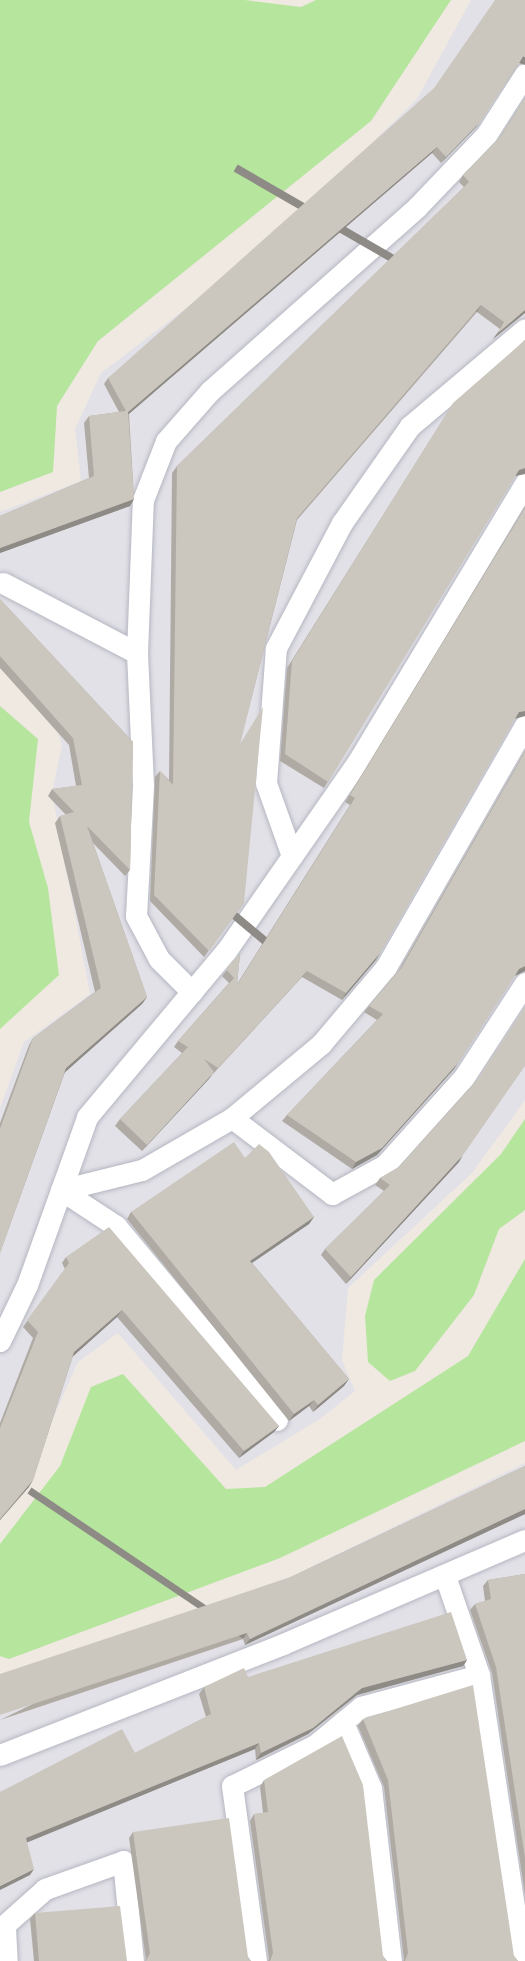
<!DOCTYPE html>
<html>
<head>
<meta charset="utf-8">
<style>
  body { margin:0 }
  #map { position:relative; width:525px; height:1961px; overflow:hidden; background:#efe9e1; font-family:Roboto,sans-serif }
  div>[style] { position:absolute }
  .industrial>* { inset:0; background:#e3e1e8 }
  .green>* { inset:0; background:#b6e59e }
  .roads { filter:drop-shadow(0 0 2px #b4b7c1) drop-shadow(0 0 2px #b4b7c1) }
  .lane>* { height:21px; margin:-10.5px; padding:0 10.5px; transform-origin:10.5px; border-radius:10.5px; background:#fff }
  .wall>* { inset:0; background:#afaba4 }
  .shaded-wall>* { inset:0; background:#8e8b86; transform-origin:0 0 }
  .building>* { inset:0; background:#cbc7bf }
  span { translate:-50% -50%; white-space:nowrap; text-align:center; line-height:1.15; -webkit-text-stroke:4.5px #fff; paint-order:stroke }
</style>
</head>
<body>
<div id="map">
  <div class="industrial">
    <div style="clip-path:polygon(471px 0,525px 0,525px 1100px,472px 1173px,348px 1288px,342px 1360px,355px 1391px,320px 1419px,236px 1470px,118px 1333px,78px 1362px,23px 1486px,0 1517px,0 1108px,24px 1042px,90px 994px,52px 793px,62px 745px,51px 714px,0 668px,0 512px,81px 481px,75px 429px,101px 373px,257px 254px,417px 99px)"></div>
    <div style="clip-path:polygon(525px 1463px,525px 1961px,0 1961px,0 1677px,292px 1576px)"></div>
  </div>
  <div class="green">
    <div style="clip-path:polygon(0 0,245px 0,301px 7px,316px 0,451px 0,371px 121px,98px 341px,57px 406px,53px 472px,0 492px)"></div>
    <div style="clip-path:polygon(0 706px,38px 739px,29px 822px,48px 888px,59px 975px,0 1029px)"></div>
    <div style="clip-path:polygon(525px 1119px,525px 1210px,499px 1229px,474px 1295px,415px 1371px,390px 1381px,368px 1362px,365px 1316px,374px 1280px,501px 1154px)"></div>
    <div style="clip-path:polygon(525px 1259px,525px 1441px,280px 1558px,9px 1659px,0 1656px,0 1544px,60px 1466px,91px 1387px,123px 1374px,226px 1489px,265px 1487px,468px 1356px)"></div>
  </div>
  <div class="roads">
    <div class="lane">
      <div style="left:3px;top:583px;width:151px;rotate:27.6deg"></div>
      <div style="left:292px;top:856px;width:77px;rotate:-109.6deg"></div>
      <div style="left:266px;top:783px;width:135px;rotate:-85.8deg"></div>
      <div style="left:276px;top:648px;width:141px;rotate:-62.2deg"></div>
      <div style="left:342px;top:523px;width:118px;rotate:-55deg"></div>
      <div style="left:410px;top:426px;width:150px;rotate:-40.1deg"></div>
      <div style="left:192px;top:992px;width:47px;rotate:-135deg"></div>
      <div style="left:159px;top:959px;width:49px;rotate:-118.1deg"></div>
      <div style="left:136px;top:916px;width:131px;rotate:-86.9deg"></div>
      <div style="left:143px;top:785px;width:132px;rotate:-92.6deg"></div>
      <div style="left:137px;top:653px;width:153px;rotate:-87.8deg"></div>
      <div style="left:143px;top:500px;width:63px;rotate:-68.7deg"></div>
      <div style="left:166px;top:441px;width:67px;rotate:-48.7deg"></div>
      <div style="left:210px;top:391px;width:277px;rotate:-41.6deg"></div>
      <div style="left:417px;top:207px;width:100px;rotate:-46.2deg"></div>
      <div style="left:486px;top:135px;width:72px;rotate:-57.4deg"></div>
      <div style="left:232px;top:1118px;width:126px;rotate:37.2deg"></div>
      <div style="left:332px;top:1194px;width:60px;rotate:-28.7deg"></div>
      <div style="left:385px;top:1165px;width:118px;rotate:-48.1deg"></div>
      <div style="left:464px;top:1077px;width:112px;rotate:-57deg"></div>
      <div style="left:61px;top:1190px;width:83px;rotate:-13.9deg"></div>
      <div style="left:142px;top:1170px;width:104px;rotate:-30deg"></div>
      <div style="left:232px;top:1118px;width:116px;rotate:-39.7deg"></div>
      <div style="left:321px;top:1044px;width:101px;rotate:-49.8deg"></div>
      <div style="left:386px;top:967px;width:279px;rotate:-60.1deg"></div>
      <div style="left:61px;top:1190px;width:66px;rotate:33.2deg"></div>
      <div style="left:116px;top:1226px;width:252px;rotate:50.3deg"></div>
      <div style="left:0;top:1341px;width:62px;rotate:-64.3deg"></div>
      <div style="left:27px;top:1285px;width:178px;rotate:-70.3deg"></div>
      <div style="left:87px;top:1117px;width:217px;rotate:-50.1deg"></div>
      <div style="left:226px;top:951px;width:235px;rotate:-55.2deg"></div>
      <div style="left:360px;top:758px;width:321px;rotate:-59deg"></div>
      <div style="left:445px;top:1576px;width:105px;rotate:71deg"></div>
      <div style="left:479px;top:1675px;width:289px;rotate:81.4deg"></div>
      <div style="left:343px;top:1722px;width:72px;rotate:67deg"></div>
      <div style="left:371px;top:1788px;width:174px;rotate:83.4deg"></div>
      <div style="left:0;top:1755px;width:304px;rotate:-21.4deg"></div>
      <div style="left:283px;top:1644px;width:263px;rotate:-23.3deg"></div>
      <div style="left:5px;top:1928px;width:33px;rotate:87deg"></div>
      <div style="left:0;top:1929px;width:60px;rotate:-41.6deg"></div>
      <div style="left:45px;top:1889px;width:83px;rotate:-19.7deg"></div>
      <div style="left:123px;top:1861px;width:100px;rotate:84.3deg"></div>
      <div style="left:256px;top:1961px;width:177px;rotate:-97.8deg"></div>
      <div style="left:232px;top:1786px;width:93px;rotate:-26.3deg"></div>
      <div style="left:315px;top:1745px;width:60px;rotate:-39.6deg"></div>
      <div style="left:361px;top:1707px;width:122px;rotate:-15.2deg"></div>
    </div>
  </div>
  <div class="wall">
    <div style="clip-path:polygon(519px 63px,476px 127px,441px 163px,432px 153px,129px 414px,134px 499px,130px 506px,0 553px,0 516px,89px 478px,84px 423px,89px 416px,119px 412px,104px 384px,108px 378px)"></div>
    <div style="clip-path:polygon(525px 98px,525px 313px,493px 339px,500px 329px,477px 312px,297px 520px,240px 743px,244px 903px,204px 957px,150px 901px,155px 777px,160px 771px,169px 780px,172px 473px,177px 466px,464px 187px,459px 182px,463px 175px,500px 137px)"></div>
    <div style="clip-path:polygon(525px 340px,525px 474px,515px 476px,324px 788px,280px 761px,287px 668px,449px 410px)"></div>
    <div style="clip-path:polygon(525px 507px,525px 716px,515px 718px,380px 953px,342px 1000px,302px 977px,213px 1074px,212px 1074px,142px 1151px,115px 1126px,120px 1119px,182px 1053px,174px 1047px,178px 1041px,229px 983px,222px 976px,240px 954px,237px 984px,350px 805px,345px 802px)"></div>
    <div style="clip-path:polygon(0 599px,133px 742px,130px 870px,125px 876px,93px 843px,147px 997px,142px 1004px,65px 1072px,0 1253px,0 1123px,29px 1045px,33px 1038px,95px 992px,55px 823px,60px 816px,66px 815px,48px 796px,52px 789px,76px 786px,69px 745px,0 668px)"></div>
    <div style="clip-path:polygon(525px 751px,525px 971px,515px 975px,454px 1069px,377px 1155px,352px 1169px,282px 1121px,287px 1115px,377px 1020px,364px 1012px,399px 970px)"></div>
    <div style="clip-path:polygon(477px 1080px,459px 1162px,346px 1284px,321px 1255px,325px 1249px,384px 1191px,375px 1185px,380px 1178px,399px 1167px)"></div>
    <div style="clip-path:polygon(245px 1158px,314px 1217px,309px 1224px,252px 1263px,349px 1379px,344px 1386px,313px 1412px,309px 1406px,289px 1421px,127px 1219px,131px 1212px)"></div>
    <div style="clip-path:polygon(66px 1257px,279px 1426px,274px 1432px,239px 1458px,117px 1317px,73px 1356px,33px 1480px,0 1520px,0 1423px,33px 1338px,23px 1327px,65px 1269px,62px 1263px)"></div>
    <div style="clip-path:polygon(525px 1466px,525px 1514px,245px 1645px,243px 1639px,0 1720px,291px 1577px)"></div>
    <div style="clip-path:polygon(525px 1574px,525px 1895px,492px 1673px,470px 1610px,475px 1604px,485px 1601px,483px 1586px,488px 1580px)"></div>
    <div style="clip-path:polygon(467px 1660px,463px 1666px,357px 1695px,308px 1734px,256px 1760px,255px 1749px,27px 1842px,30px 1875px,0 1792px,135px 1753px,206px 1717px,199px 1694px,204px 1687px,248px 1677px)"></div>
    <div style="clip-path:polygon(363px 1719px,514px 1956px,518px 1961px,403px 1961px,404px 1960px,384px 1787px,358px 1726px)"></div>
    <div style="clip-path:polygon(264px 1780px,383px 1956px,387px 1961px,268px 1961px,269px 1959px,250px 1821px,254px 1814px,263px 1813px,260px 1787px)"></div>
    <div style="clip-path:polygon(133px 1832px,248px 1957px,251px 1961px,145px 1961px,146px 1960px,129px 1838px)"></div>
    <div style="clip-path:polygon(35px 1913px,127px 1961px,34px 1961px,30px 1919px)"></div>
  </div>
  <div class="shaded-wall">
    <div style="clip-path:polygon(523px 56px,525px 57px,525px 65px,519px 63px)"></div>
    <div style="clip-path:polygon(481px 121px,476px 127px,441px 163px,446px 157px)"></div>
    <div style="clip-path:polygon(437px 147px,432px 153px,124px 418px,128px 412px)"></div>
    <div style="left:481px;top:305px;width:8px;height:281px;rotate:120deg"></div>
    <div style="clip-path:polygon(525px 310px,525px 313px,493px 339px,498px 333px)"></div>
    <div style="clip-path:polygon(525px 468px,525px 474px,514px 476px,519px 470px)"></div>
    <div style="clip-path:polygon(134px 499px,130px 506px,0 553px,0 548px)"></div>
    <div style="clip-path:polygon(525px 711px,525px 716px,514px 719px,519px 712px)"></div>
    <div style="clip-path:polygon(380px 953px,376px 960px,342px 1000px,346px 993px)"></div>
    <div style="clip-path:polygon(525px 966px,525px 971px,515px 976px,519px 969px)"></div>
    <div style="left:307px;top:971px;width:8px;height:132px;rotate:130deg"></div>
    <div style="clip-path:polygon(147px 997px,142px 1004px,62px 1075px,66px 1068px)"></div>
    <div style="clip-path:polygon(458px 1063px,454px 1069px,377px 1155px,352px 1169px,356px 1162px)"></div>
    <div style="clip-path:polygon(214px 1072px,209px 1079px,142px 1151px,147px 1145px)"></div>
    <div style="clip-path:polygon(463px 1155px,459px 1162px,346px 1284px,351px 1277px)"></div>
    <div style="clip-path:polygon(314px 1217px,309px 1224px,246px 1267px,250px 1261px)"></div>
    <div style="clip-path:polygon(122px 1310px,117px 1317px,70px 1359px,74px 1352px)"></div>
    <div style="clip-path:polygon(349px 1379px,344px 1386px,313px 1412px,318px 1405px)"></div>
    <div style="clip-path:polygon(314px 1400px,309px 1406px,289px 1421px,294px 1414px)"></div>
    <div style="clip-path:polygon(279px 1426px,274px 1432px,239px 1458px,244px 1451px)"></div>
    <div style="clip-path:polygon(33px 1480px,29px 1487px,0 1520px,0 1519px)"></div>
    <div style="clip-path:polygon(525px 1509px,525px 1514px,245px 1645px,250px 1639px)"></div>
    <div style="left:247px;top:1633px;width:7px;height:260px;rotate:124deg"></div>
    <div style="clip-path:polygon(467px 1660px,463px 1666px,357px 1695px,308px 1734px,256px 1760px,261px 1753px,362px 1688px)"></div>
    <div style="clip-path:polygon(259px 1743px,255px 1749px,21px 1845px,26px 1838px)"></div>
    <div style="clip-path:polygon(34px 1869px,30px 1875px,0 1890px,0 1886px)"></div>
  </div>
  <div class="building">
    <div style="clip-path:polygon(495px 0,525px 0,525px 57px,523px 56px,481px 121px,446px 157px,437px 147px,128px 412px,134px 499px,0 548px,0 516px,94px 476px,89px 416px,126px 411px,108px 378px,434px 88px)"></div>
    <div style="clip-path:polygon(525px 98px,525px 310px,498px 333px,504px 322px,481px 305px,297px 518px,240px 744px,263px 707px,244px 903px,209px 951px,154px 895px,160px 771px,173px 785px,177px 466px,469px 182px,463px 175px,501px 136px)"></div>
    <div style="clip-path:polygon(525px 340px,525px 468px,519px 470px,328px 782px,285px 754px,292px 661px,453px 403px)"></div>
    <div style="clip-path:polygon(525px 508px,525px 711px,519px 712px,380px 953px,346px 993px,307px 971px,218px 1068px,204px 1059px,214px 1072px,147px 1145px,120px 1119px,188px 1047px,178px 1041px,234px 978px,226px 969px,240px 954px,237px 985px,355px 798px,350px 795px)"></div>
    <div style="clip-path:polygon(0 599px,133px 742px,130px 870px,87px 826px,147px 997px,66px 1068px,0 1253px,0 1129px,33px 1038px,101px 988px,60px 816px,74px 812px,52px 789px,82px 785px,73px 738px,0 656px)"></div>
    <div style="clip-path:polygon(525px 752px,525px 966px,519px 969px,458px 1063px,382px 1148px,356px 1162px,287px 1115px,383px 1014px,369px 1006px,402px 967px)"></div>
    <div style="clip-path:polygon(525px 1007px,525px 1066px,463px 1155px,351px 1277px,325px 1249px,390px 1185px,380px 1178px,399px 1167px,478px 1079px)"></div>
    <div style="clip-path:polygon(234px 1142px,245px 1158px,259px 1144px,269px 1152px,314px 1217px,250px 1261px,349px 1379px,318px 1405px,314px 1400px,294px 1414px,131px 1212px)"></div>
    <div style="clip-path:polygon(109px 1227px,279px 1426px,244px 1451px,122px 1310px,74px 1352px,33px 1480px,0 1519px,0 1428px,38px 1332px,27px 1320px,69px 1263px,66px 1257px)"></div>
    <div style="clip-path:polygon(525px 1466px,525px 1509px,250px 1639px,247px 1633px,0 1715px,0 1674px,291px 1577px)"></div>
    <div style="clip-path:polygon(525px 1574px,525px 1858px,496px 1667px,475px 1604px,491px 1599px,488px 1580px)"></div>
    <div style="clip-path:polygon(451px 1612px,467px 1660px,362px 1688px,313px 1728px,261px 1753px,259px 1743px,26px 1838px,34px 1869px,0 1886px,0 1792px,122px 1729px,135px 1753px,211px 1714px,204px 1687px,244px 1668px,248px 1677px)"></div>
    <div style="clip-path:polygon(473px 1685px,514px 1956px,518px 1961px,405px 1961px,408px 1953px,388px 1780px,363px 1719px)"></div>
    <div style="clip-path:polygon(342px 1736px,363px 1785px,383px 1956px,387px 1961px,270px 1961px,273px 1953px,254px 1814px,268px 1812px,264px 1780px)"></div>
    <div style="clip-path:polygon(229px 1818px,248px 1957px,251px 1961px,146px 1961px,150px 1953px,133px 1832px)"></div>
    <div style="clip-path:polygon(120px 1906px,127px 1961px,39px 1961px,35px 1913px)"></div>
  </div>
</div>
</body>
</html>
